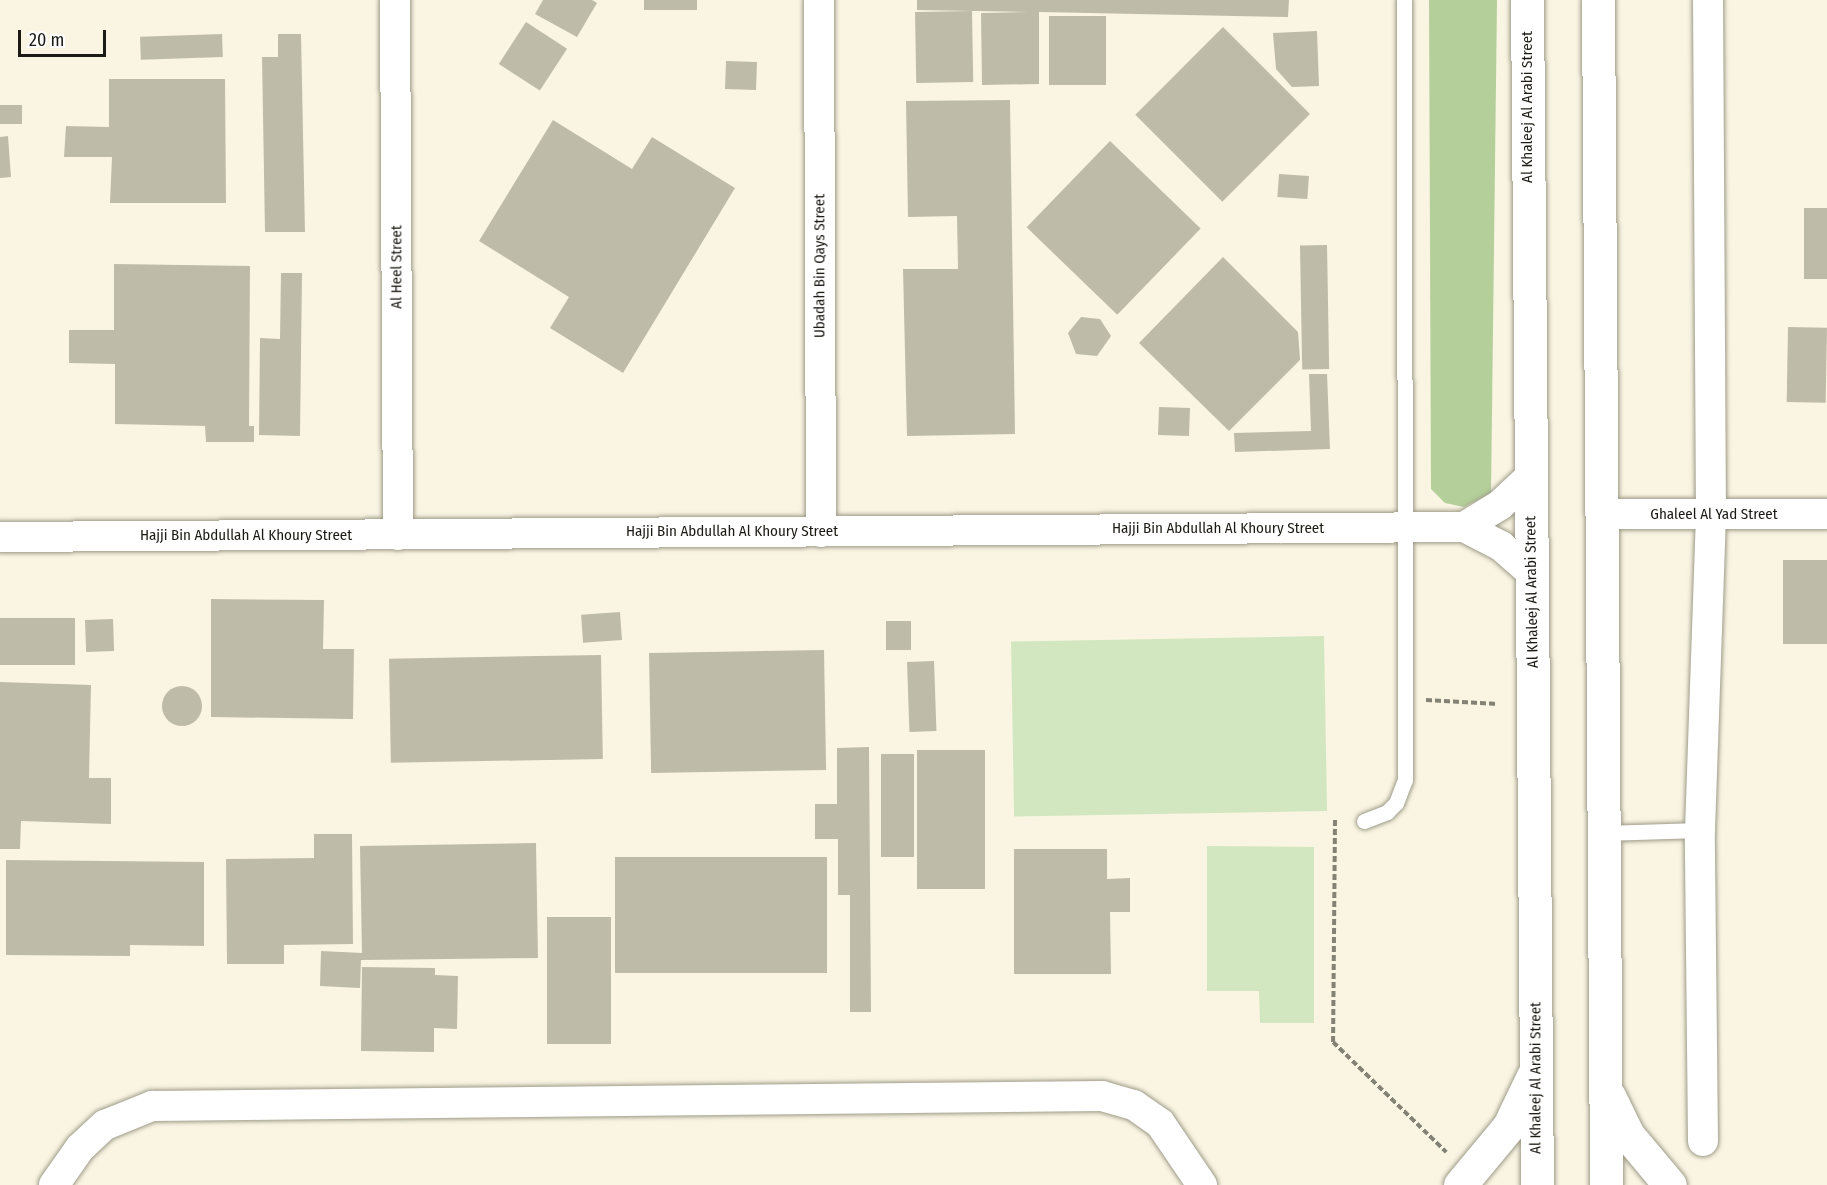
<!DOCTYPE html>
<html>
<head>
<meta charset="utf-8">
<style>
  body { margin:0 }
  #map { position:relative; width:1827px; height:1185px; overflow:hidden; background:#f9f5e2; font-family:"Fira Sans Condensed",sans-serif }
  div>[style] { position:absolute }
  .green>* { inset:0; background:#d2e7bf; transform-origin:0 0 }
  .forest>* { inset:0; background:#b4cf9a }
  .building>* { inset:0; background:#bfbba9; transform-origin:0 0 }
  .round { border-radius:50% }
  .path>* { height:4px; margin-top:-2px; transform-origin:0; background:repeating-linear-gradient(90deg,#848175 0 6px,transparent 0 9px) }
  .roads { filter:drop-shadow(0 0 2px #9e9b89) drop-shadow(0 0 2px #9e9b89) }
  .lane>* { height:15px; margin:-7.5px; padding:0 7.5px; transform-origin:7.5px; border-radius:7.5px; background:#fff }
  .street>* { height:30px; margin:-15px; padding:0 15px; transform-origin:15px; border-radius:15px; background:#fff }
  .highway>* { height:33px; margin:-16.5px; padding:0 16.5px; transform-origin:16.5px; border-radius:16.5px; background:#fff }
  span { translate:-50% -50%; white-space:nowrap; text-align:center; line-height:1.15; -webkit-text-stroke:6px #fff; paint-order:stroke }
  .street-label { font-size:15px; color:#1c1a14 }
  .scale { position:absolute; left:18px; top:30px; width:88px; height:27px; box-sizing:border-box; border:3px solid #1c1a14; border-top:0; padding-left:8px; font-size:18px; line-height:21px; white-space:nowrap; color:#1c1a14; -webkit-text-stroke:4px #fff; paint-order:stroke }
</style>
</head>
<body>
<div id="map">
  <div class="green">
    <div style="left:1324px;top:636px;width:175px;height:313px;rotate:89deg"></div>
    <div style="clip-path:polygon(1207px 846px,1314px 847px,1314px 1023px,1260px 1023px,1259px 991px,1207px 991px)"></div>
  </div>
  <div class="forest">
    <div style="clip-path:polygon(1429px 0,1497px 0,1491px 493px,1464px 507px,1445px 503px,1431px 489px)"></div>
  </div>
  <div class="building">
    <div style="clip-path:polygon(543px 0,592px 0,597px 3px,577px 37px,535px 14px)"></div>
    <div style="left:644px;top:0;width:53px;height:10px"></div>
    <div style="clip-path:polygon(917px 0,1289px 0,1288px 17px,1039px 12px,1039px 84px,982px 85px,981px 13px,1028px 12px,917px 10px)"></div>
    <div style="left:972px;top:11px;width:71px;height:57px;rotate:89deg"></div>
    <div style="left:1049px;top:16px;width:57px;height:69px"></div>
    <div style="left:526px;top:22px;width:49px;height:50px;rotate:33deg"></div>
    <div style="left:1223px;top:27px;width:123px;height:124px;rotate:45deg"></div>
    <div style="clip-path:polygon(1317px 31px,1319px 86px,1292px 87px,1276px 69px,1273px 33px)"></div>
    <div style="left:222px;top:34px;width:23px;height:82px;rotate:88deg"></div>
    <div style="clip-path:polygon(278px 34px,301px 34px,305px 232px,265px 232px,262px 57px,278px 57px)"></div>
    <div style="left:726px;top:61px;width:31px;height:28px;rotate:2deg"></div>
    <div style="clip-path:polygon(109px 79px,225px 79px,226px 203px,110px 203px,112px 157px,64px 157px,66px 126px,109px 127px)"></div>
    <div style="clip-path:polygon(1010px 100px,1015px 434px,907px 436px,903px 269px,958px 269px,957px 216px,908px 217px,906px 101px)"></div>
    <div style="left:0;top:105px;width:22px;height:19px"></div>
    <div style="clip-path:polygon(553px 120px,632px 169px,652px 137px,735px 188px,623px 373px,550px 328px,569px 297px,479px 241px)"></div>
    <div style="clip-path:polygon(8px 136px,11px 177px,0 178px,0 137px)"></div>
    <div style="left:1110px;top:141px;width:126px;height:120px;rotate:44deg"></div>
    <div style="left:1279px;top:174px;width:30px;height:23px;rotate:4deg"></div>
    <div style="left:1804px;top:208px;width:23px;height:71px"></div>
    <div style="left:1327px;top:245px;width:124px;height:27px;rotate:89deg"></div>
    <div style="clip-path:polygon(1223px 257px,1298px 332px,1300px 360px,1229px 431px,1139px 343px)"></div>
    <div style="clip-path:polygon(114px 264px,250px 266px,249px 426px,254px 426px,254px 442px,206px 442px,205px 426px,115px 424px,115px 364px,69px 363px,69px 330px,114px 330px)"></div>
    <div style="clip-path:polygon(281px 273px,302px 273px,300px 436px,259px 435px,260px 338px,280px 339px)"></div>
    <div style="clip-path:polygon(1081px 317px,1100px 319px,1111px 336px,1097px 356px,1076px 354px,1068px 333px)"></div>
    <div style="left:1788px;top:327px;width:39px;height:75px;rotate:1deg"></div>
    <div style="clip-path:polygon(1309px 374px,1327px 374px,1330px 449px,1235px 452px,1234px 433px,1311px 431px)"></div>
    <div style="left:1159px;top:407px;width:31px;height:28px;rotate:2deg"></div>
    <div style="left:1783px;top:560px;width:44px;height:84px"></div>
    <div style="clip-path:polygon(211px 599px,324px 600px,323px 649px,354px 649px,353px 719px,211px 717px)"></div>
    <div style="left:620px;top:612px;width:28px;height:39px;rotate:86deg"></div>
    <div style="left:0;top:618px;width:75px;height:47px"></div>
    <div style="left:113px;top:619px;width:32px;height:28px;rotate:88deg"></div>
    <div style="left:886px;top:621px;width:25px;height:29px"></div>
    <div style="left:824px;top:650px;width:120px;height:175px;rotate:89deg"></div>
    <div style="left:601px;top:655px;width:104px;height:212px;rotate:89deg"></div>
    <div style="left:934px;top:661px;width:70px;height:27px;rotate:88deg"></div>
    <div style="clip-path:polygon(0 682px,91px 685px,89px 778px,111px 778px,111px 824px,21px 821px,20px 849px,0 849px)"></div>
    <div class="round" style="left:162px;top:686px;width:40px;height:40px"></div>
    <div style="clip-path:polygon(869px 747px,871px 1012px,850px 1012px,850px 895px,838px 895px,838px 839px,815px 839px,815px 804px,837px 804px,837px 748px)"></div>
    <div style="left:917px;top:750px;width:68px;height:139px"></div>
    <div style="left:881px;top:754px;width:33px;height:103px"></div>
    <div style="clip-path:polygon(314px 834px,352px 834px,353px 944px,284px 945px,284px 964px,227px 964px,226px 859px,314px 858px)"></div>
    <div style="clip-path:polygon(536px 843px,538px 958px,361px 960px,360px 988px,320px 986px,321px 951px,362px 953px,360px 846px)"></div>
    <div style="clip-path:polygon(1014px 849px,1107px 849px,1107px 879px,1130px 878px,1130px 912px,1110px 912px,1111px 974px,1014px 974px)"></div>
    <div style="left:615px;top:857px;width:212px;height:116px"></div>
    <div style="clip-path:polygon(6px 860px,204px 862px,204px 946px,130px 945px,130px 956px,6px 955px)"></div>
    <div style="left:547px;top:917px;width:64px;height:127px"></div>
    <div style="clip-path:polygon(362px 967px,435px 968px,435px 975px,458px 976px,457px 1029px,434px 1028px,434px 1052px,361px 1051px)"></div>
  </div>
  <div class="path">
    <div style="left:1426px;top:700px;width:72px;rotate:3.2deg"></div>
    <div style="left:1335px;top:820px;width:222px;rotate:90.5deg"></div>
    <div style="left:1333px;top:1042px;width:158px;rotate:44.2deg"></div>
  </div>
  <div class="roads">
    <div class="lane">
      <div style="left:1364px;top:821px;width:25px;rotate:-21deg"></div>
      <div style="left:1387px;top:812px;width:13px;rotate:-45deg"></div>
      <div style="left:1396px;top:803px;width:25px;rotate:-69deg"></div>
      <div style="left:1405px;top:780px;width:780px;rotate:-90.07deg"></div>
      <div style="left:1603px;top:833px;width:97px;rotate:-1.8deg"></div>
    </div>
    <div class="street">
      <div style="left:395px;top:0;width:535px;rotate:89.68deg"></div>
      <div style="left:819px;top:0;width:532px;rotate:89.78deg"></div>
      <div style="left:1601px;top:514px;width:226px"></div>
      <div style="left:1464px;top:527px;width:42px;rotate:-31.4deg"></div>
      <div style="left:1500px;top:505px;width:42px;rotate:-43.1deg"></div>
      <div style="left:0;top:537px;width:1464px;rotate:-0.39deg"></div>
      <div style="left:1464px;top:527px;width:42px;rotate:27.2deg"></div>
      <div style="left:1501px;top:546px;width:41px;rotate:41.1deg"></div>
      <div style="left:1703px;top:1141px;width:311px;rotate:-90.6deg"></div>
      <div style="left:1700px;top:830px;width:313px;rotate:-88deg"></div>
      <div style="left:1711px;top:517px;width:517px;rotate:-90.33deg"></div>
      <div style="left:54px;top:1185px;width:45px;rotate:-54.9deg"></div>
      <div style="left:80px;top:1148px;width:34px;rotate:-43deg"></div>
      <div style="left:105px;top:1125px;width:51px;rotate:-22deg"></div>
      <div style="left:152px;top:1106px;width:950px;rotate:-0.6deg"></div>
      <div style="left:1102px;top:1096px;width:33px;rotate:16deg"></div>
      <div style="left:1134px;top:1105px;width:32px;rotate:35deg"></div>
      <div style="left:1160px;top:1123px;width:75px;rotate:55.9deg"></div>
    </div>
    <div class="highway">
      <div style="left:1527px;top:0;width:1185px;rotate:89.52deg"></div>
      <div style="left:1598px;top:0;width:1185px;rotate:89.61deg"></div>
      <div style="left:1609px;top:1096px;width:43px;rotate:64deg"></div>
      <div style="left:1628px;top:1135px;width:65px;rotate:50deg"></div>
      <div style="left:1460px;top:1185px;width:77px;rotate:-50.3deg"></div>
      <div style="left:1509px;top:1126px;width:55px;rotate:-64.4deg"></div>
    </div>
  </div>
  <div class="street-label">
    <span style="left:1528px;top:107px;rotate:-90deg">Al Khaleej Al Arabi Street</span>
    <span style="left:820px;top:266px;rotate:-90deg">Ubadah Bin Qays Street</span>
    <span style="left:397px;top:267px;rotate:-90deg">Al Heel Street</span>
    <span style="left:1714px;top:515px">Ghaleel Al Yad Street</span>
    <span style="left:1218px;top:529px">Hajji Bin Abdullah Al Khoury Street</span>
    <span style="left:732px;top:532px">Hajji Bin Abdullah Al Khoury Street</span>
    <span style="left:246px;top:536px">Hajji Bin Abdullah Al Khoury Street</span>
    <span style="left:1532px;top:592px;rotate:-91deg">Al Khaleej Al Arabi Street</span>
    <span style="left:1536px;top:1078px;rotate:-90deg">Al Khaleej Al Arabi Street</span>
  </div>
  <div class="scale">20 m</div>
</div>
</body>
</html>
